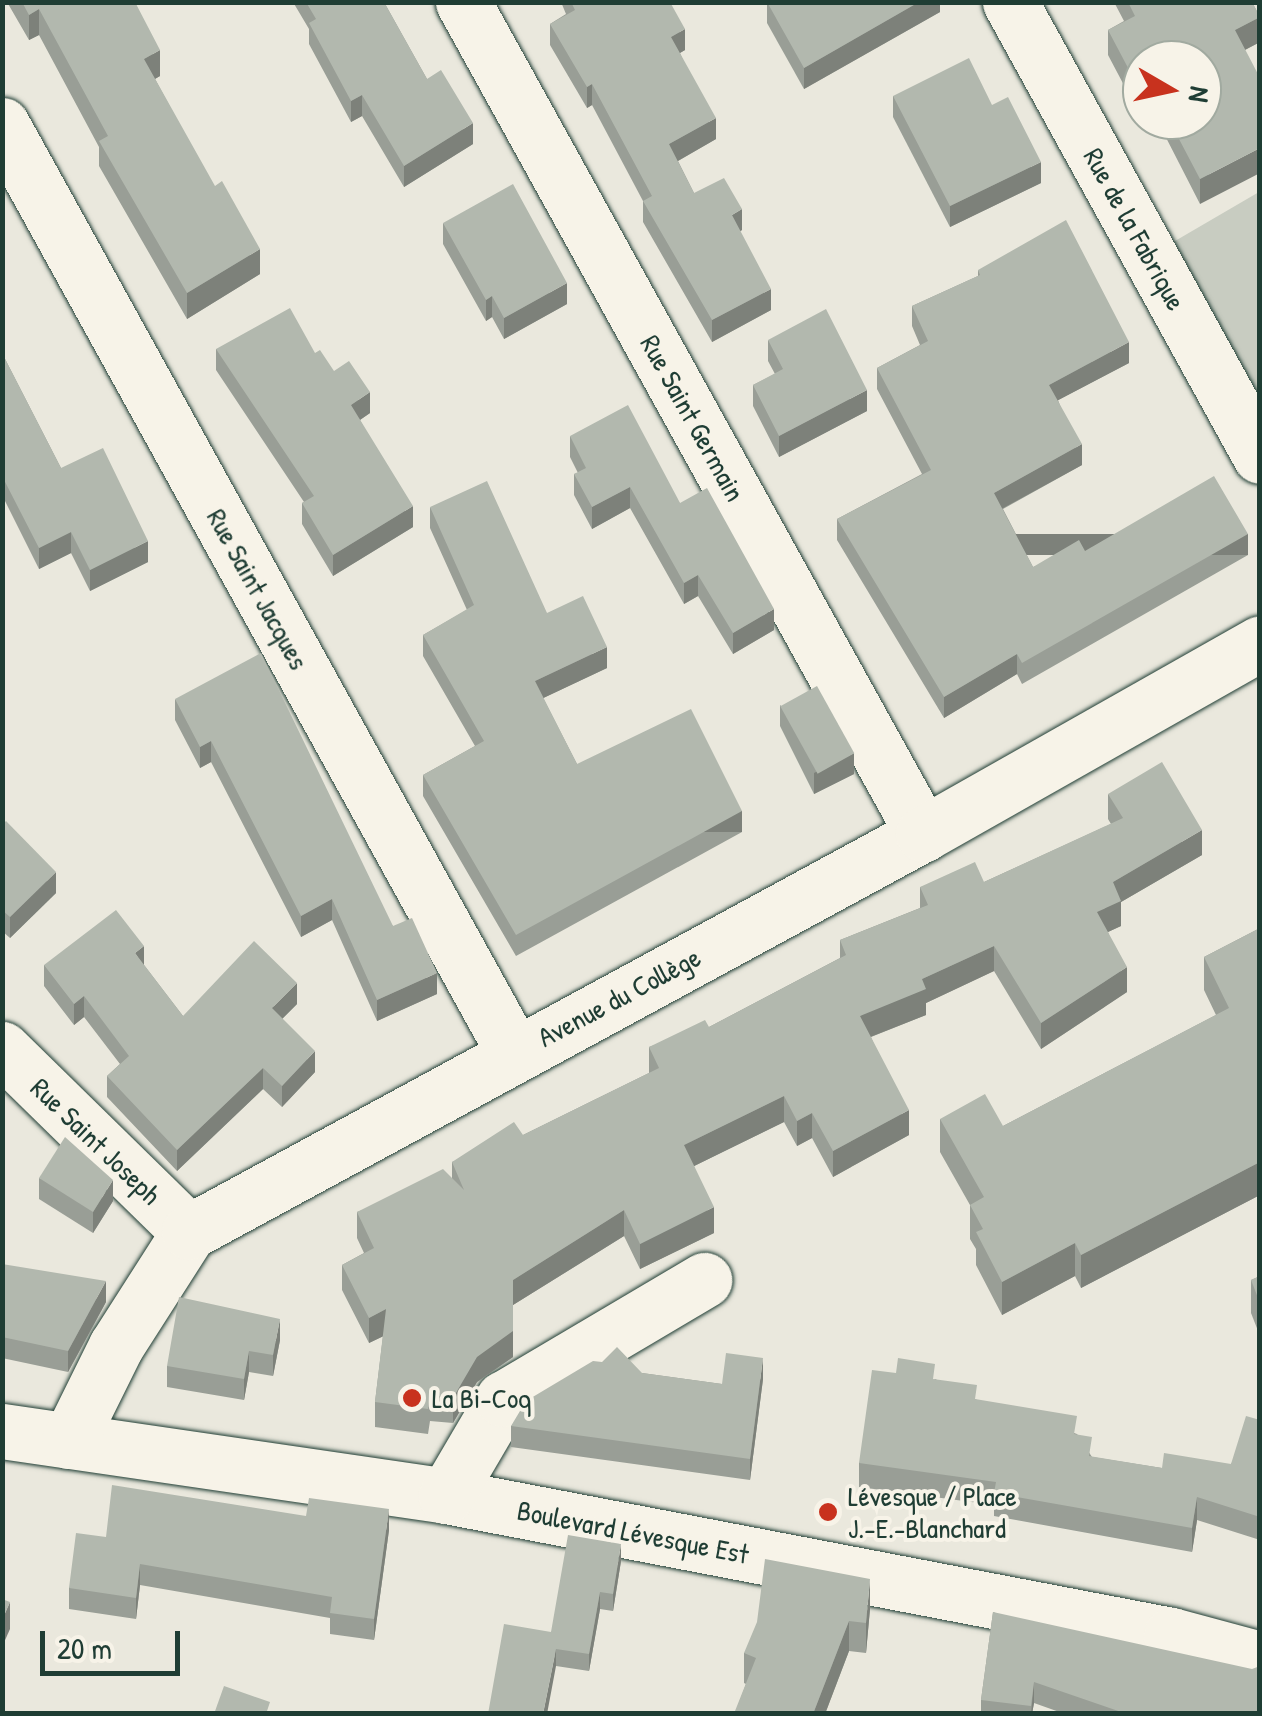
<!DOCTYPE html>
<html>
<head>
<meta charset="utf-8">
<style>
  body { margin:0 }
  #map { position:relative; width:1262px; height:1716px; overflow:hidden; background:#eae8dd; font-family:"Patrick Hand",sans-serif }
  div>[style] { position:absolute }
  .green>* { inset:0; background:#c8ccc1 }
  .roads { filter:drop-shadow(0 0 2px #1f3d34) drop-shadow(0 0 2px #1f3d34) }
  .minor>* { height:55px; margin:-27.5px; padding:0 27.5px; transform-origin:27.5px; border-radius:27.5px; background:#f7f3e8 }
  .wall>* { inset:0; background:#999e96 }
  .shaded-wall>* { inset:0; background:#7d817a; transform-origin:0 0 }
  .building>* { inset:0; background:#b2b8ae; transform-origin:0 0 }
  .dots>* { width:28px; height:28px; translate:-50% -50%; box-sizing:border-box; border:5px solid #f7f3e8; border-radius:50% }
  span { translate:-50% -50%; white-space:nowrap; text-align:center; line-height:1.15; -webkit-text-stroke:8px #f7f3e8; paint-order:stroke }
  .street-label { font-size:28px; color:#1f3d34 }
  .poi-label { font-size:28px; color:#1f3d34 }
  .left { translate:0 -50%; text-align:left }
  .frame { position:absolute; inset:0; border:5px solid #1f3d34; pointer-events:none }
  .north { position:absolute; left:1122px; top:40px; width:100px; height:100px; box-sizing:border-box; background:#f7f3e8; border:2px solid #a1aaa0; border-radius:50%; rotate:99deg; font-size:28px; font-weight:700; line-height:40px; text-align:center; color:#1f3d34 }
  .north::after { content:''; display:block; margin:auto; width:35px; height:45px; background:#c8321e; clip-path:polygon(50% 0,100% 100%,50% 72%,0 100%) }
  .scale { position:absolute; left:40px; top:1631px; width:140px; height:45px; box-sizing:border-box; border:5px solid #1f3d34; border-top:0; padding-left:12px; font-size:30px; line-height:35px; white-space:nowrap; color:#1f3d34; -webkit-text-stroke:8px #f7f3e8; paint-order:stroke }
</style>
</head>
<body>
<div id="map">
  <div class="green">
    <div style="clip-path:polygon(1259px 192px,1259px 481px,1139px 262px)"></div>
  </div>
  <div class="roads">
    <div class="minor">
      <div style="left:463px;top:2px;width:951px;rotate:61.06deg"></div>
      <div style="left:1010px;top:2px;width:518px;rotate:61.16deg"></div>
      <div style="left:2px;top:125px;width:1060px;rotate:61.11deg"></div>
      <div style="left:2px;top:1049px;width:262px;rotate:44.4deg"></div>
      <div style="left:2px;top:1431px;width:449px;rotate:8.3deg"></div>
      <div style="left:446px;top:1496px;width:738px;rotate:10.85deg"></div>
      <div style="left:1171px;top:1635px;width:92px;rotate:15.1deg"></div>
      <div style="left:69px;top:1441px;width:106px;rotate:-63.7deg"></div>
      <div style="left:116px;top:1346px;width:135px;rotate:-57.4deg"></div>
      <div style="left:189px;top:1232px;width:835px;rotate:-28.47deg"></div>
      <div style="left:923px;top:834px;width:387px;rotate:-29.5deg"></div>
      <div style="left:446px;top:1496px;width:113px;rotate:-59.6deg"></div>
      <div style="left:503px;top:1399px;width:234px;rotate:-30.6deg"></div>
    </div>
  </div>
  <div class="wall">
    <div style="clip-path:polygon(7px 2px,135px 2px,160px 76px,155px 79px,260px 274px,187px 319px,99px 166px,99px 147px,39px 35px,29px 40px)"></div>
    <div style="clip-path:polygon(293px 2px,384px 2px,427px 79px,473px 144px,404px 187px,362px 116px,351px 122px,309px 44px,309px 29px)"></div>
    <div style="clip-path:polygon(561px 2px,670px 2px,685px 50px,680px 53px,716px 139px,678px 161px,694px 193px,742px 230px,740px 231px,771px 310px,712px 342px,643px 222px,643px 201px,592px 105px,587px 108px,550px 45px,550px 24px,566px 14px)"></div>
    <div style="clip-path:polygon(767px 2px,940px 2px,940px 12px,804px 89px,767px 23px)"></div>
    <div style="clip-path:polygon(1114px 2px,1252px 2px,1260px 17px,1260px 42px,1245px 50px,1200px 204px,1157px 120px,1202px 120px,1142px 60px,1136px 108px,1108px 55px,1108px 30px,1124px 21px)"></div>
    <div style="clip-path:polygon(893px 96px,992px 105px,1041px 183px,950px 227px,893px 117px)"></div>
    <div style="clip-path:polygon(443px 223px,567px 304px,504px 339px,492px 317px,486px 321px,443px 244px)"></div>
    <div style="clip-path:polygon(978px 270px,1129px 363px,1058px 400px,1082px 465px,1003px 509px,1033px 567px,1085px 551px,1248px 555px,1022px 684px,1017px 674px,944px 718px,837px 540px,837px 519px,922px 474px,877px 389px,877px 368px,920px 345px,912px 326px,912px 306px,978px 276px)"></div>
    <div style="clip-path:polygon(768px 340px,867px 411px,779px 457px,753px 406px,753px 385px,775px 374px,768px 361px)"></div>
    <div style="clip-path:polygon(216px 349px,315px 353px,370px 413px,360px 420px,413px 527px,333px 576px,302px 524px,302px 503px,304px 502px,216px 370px)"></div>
    <div style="clip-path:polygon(2px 353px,61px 468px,148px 562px,90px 591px,71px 553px,39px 569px,3px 497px)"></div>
    <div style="clip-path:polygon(570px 436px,680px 503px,774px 630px,733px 654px,698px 596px,684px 604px,630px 508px,592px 529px,574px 495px,574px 474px,578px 473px,570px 457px)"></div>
    <div style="clip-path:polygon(430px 507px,607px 668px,543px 698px,577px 764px,742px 832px,516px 956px,423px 796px,423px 775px,475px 746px,423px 656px,423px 635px,467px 610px,430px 528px)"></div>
    <div style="clip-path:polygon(175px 699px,393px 926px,437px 994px,377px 1021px,332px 920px,301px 937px,211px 762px,200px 768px,175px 720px)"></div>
    <div style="clip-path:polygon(780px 705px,854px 774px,814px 794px,780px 726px)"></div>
    <div style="clip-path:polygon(1108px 794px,1202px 855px,1121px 902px,1121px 926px,1108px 932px,1127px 992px,1041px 1049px,994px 971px,926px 1003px,926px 1015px,871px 1037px,909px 1135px,833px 1177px,812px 1138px,797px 1146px,784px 1122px,694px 1166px,714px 1233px,640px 1269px,624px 1236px,513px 1305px,513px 1357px,477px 1382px,453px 1423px,430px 1421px,428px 1434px,375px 1427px,375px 1402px,383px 1336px,369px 1343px,342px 1290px,342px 1265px,364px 1253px,357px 1238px,357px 1212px,452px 1178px,452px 1162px,523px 1135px,649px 1073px,649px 1047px,709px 1027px,840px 958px,840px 940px,920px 908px,920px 887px,984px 882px,1111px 824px,1108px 819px)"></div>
    <div style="clip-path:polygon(2px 825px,56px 893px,10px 938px,2px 931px)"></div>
    <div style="clip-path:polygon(1260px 928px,1260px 1200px,1258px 1196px,1081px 1288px,1075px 1276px,1002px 1315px,976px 1265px,976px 1249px,970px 1239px,970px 1205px,940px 1152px,940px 1119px,1003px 1126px,1216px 1015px,1204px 990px,1204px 957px)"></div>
    <div style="clip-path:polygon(44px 965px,144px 965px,183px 1016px,297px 1004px,282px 1019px,315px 1072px,282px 1107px,263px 1089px,177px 1171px,107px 1097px,107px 1076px,120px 1064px,84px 1017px,74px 1025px,44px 986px)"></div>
    <div style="clip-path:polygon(39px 1178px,113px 1201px,93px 1233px,39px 1199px)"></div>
    <div style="clip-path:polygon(2px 1264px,106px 1302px,68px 1372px,2px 1358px)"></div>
    <div style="clip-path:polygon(1260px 1276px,1260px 1336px,1251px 1313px,1251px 1280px)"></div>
    <div style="clip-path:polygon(280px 1340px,273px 1376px,249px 1372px,244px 1400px,167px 1387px,167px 1366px)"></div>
    <div style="clip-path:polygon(642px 1373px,722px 1384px,763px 1379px,750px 1480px,511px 1447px,511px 1426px)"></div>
    <div style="clip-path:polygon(935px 1379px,977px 1400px,1077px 1434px,1092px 1457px,1162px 1468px,1231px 1464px,1260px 1420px,1260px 1540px,1197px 1520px,1192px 1552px,994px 1516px,994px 1505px,859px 1487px,859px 1463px)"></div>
    <div style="clip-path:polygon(389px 1530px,374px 1640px,330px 1634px,330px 1618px,140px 1585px,136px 1619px,69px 1609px,69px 1588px,106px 1537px)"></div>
    <div style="clip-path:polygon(621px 1561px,613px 1611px,600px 1609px,589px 1671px,556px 1666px,551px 1632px)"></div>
    <div style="clip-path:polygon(870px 1609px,866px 1653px,849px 1651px,825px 1714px,735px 1714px,746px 1684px,744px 1683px,744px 1653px)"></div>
    <div style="clip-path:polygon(993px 1612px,1260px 1714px,1065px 1714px,1034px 1703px,1032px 1714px,981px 1714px,981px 1700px)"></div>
  </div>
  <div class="shaded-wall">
    <div style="clip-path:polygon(919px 2px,940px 2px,940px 12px,804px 89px,804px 68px)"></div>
    <div style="clip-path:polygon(39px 9px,39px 35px,29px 40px,29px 15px)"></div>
    <div style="clip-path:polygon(1260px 17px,1260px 42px,1235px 55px,1235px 30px)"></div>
    <div style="clip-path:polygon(685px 29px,685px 50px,671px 58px,671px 37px)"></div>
    <div style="clip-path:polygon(160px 50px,160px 76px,144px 85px,144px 59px)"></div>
    <div style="clip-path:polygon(1142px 80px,1142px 104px,1136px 108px,1136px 83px)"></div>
    <div style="clip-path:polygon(592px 84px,592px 105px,587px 108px,587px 87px)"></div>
    <div style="clip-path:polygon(362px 95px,362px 116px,351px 122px,351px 101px)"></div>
    <div style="clip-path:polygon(716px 118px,716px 139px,669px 166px,669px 144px)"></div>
    <div style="clip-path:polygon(473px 123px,473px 144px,404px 187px,404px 166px)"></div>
    <div style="clip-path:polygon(1260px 148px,1260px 173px,1200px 204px,1200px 179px)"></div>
    <div style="clip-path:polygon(1041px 162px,1041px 183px,950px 227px,950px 206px)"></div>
    <div style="clip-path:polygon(742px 209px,742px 230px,732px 236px,732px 215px)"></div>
    <div style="clip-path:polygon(260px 249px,260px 274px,187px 319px,187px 293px)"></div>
    <div style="clip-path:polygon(567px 283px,567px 304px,504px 339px,504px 318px)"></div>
    <div style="clip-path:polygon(771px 289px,771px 310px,712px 342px,712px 320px)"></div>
    <div style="clip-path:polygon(492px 296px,492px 317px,486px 321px,486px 300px)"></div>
    <div style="clip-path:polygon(1129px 342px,1129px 363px,1049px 405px,1049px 385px)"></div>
    <div style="clip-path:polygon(867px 390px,867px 411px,779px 457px,779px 436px)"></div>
    <div style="clip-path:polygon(370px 392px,370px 413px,351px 426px,351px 405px)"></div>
    <div style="clip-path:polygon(1082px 444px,1082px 465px,994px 513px,994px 493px)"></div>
    <div style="clip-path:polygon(630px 487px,630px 508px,592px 529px,592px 507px)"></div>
    <div style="clip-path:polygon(413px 506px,413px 527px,333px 576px,333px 555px)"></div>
    <div style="clip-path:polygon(71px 532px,71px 553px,39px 569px,39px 548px)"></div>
    <div style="left:1248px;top:534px;width:21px;height:260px;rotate:90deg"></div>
    <div style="clip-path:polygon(148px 541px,148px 562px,90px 591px,90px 570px)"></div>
    <div style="clip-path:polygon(698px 575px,698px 596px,684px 604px,684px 583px)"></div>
    <div style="clip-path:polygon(774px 609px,774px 630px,733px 654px,733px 633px)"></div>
    <div style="clip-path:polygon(607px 647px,607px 668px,535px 702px,535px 681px)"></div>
    <div style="clip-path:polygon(1017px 654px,1017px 674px,944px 718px,944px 697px)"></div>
    <div style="clip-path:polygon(211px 741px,211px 762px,200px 768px,200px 747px)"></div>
    <div style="clip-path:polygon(854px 753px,854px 774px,814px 794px,814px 773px)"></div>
    <div style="left:742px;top:811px;width:21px;height:258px;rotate:90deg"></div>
    <div style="clip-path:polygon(1202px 830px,1202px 855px,1121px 902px,1121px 926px,1097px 937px,1097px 912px,1113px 882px)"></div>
    <div style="clip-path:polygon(56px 872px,56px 893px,10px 938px,10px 917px)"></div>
    <div style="clip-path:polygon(332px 899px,332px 920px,301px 937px,301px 916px)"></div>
    <div style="clip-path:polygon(144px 946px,144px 967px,135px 953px)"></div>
    <div style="clip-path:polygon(994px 946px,994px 971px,926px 1003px,926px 1015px,860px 1041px,860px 1016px,922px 979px)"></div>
    <div style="clip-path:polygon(1127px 967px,1127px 992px,1041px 1049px,1041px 1023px)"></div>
    <div style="clip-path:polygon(437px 973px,437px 994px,377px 1021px,377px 1000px)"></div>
    <div style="clip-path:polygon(297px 983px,297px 1004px,272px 1029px,272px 1008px)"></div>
    <div style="clip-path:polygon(84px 996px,84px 1017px,74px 1025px,74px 1004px)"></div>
    <div style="clip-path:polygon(315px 1051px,315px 1072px,282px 1107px,282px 1086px)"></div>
    <div style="clip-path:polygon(263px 1068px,263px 1089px,177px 1171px,177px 1150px)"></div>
    <div style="clip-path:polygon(784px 1096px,784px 1122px,684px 1171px,684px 1145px)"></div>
    <div style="clip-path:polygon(909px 1110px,909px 1135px,833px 1177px,833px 1151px)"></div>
    <div style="clip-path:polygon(812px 1113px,812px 1138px,797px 1146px,797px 1121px)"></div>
    <div style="clip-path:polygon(1258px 1163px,1258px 1196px,1081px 1288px,1081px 1255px)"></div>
    <div style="clip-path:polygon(113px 1180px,113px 1201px,93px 1233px,93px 1212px)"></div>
    <div style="clip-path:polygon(714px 1207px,714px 1233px,640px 1269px,640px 1244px)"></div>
    <div style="clip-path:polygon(624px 1210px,624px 1236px,513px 1305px,513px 1357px,477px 1382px,453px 1423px,453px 1398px,513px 1280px)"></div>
    <div style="clip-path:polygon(1075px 1243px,1075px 1276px,1002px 1315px,1002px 1282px)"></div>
    <div style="clip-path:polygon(106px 1281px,106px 1302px,68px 1372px,68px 1351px)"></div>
    <div style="clip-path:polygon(386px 1309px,386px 1335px,369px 1343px,369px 1318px)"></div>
    <div style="clip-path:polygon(280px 1319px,280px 1340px,273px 1376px,273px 1355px)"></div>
    <div style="clip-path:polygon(249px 1351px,249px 1372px,244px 1400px,244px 1379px)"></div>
    <div style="clip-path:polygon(763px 1358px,763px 1379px,750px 1480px,750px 1459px)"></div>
    <div style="clip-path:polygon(1197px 1497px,1197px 1520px,1192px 1552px,1192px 1528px)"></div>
    <div style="clip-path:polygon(389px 1509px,389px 1530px,374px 1640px,374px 1619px)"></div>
    <div style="clip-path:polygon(621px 1544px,621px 1561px,613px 1611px,613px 1594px)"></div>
    <div style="clip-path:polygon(140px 1564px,140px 1585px,136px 1619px,136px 1598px)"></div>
    <div style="clip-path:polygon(870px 1579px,870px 1609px,866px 1653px,866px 1623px)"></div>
    <div style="clip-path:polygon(600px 1592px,600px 1609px,589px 1671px,589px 1654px)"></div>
    <div style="clip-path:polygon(10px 1602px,10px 1629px,2px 1647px,2px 1620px)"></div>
    <div style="clip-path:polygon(849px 1621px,849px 1651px,825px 1714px,813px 1714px)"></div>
    <div style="clip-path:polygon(556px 1649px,556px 1666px,547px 1714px,543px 1714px)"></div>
    <div style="clip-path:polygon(1034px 1682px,1034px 1703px,1032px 1714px,1031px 1714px)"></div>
  </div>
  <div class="building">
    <div style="clip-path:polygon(22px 2px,135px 2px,160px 50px,144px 59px,215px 186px,222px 181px,260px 249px,187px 293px,99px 141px,108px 136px,39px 9px,29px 15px)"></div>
    <div style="clip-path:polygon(306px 2px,384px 2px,427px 79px,441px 70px,473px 123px,404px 166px,362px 95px,351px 101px,309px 23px,316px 19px)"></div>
    <div style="clip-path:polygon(571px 2px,670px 2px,685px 29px,671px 37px,716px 118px,669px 144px,694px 193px,724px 178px,742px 209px,732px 215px,771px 289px,712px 320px,643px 201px,652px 196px,592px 84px,587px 87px,550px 24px,575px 10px)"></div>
    <div style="clip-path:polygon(767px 2px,919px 2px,804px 68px)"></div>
    <div style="clip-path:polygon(1128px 2px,1252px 2px,1260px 17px,1235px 30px,1260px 78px,1260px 148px,1200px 179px,1169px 120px,1202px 120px,1202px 60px,1142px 60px,1142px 80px,1136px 83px,1108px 30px,1135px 16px)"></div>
    <div style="clip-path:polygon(969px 58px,992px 105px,1008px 97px,1041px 162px,950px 206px,893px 96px)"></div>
    <div style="clip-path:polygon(513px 184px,567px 283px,504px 318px,492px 296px,486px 300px,443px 223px)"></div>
    <div style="clip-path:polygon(1066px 220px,1129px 342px,1049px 385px,1082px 444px,994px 493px,1033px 567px,1079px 540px,1085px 551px,1214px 476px,1248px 534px,1022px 663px,1017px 654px,944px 697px,837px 519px,931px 470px,877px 368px,928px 341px,912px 306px,980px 275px,978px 270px)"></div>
    <div style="clip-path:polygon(290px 308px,315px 353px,320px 350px,334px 371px,349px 361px,370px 392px,351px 405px,413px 506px,333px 555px,302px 503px,314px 496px,216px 349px)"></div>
    <div style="clip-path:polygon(826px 309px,867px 390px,779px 436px,753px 385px,783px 369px,768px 340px)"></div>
    <div style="clip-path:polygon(2px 353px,61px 468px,103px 448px,148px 541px,90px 570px,71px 532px,39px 548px,2px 476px)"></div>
    <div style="clip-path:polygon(628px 405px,680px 503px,707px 488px,774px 609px,733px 633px,698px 575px,684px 583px,630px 487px,592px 507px,574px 474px,586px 468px,570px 436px)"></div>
    <div style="clip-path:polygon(487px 481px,547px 613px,583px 596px,607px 647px,535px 681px,577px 764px,691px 709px,742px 811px,516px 935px,423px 775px,484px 741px,423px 635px,474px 605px,430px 507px)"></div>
    <div style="clip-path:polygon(261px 653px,393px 926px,412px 918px,437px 973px,377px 1000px,332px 899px,301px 916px,211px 741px,200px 747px,175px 699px)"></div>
    <div style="left:817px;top:686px;width:77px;height:42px;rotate:61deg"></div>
    <div style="clip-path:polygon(1162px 762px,1202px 830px,1113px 882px,1121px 901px,1097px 912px,1127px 967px,1041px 1023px,994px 946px,922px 979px,926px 989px,860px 1016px,909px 1110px,833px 1151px,812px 1113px,797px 1121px,784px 1096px,684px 1145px,714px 1207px,640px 1244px,624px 1210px,513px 1280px,513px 1331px,477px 1357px,453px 1398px,430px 1395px,428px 1409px,375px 1402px,386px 1309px,369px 1318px,342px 1265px,374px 1248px,357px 1212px,443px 1169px,464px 1190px,452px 1162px,514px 1122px,523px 1135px,659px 1068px,649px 1047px,705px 1020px,709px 1027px,846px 955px,840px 940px,928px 905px,920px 887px,975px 862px,984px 882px,1123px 818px,1108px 794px)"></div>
    <div style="clip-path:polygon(6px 821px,56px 872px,10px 917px,2px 910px,2px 825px)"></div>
    <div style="clip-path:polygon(116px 910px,144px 946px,135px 953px,183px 1016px,254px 941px,297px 983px,272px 1008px,315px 1051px,282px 1086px,263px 1068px,177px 1150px,107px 1076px,129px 1056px,84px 996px,74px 1004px,44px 965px)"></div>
    <div style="clip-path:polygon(1260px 928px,1260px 1166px,1258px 1163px,1081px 1255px,1075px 1243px,1002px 1282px,976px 1232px,983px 1229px,970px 1205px,984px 1197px,940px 1119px,985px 1094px,1003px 1126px,1229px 1008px,1204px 957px)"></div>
    <div style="clip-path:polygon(65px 1137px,113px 1180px,93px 1212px,39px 1178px)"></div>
    <div style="clip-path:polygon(2px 1264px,106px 1281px,68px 1351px,2px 1337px)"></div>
    <div style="clip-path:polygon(1260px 1276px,1260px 1303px,1251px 1280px)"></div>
    <div style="clip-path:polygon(179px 1297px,280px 1319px,273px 1355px,249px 1351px,244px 1379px,167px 1366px)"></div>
    <div style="clip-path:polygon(617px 1347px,642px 1373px,722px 1384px,726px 1353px,763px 1358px,750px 1459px,511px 1426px,526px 1401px,593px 1361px,602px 1362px)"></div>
    <div style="clip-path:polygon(898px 1358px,935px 1364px,933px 1379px,977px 1385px,975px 1399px,1077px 1416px,1074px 1434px,1092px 1437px,1089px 1456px,1162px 1468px,1164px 1453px,1231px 1464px,1246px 1416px,1260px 1420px,1260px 1517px,1197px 1497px,1192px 1528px,994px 1493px,996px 1482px,859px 1463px,872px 1370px,896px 1373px)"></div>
    <div style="clip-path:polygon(112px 1485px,306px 1516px,309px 1498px,389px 1509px,374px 1619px,330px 1613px,332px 1597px,140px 1564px,136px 1598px,69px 1588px,76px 1533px,106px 1537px)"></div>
    <div style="clip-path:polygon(568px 1535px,621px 1544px,613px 1594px,600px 1592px,589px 1654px,556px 1649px,543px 1714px,488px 1714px,504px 1624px,551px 1632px)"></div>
    <div style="clip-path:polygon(765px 1559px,870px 1579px,866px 1623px,849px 1621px,813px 1714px,759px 1714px,735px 1711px,756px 1658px,744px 1653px,757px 1622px)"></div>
    <div style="clip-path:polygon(2px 1599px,10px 1602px,2px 1620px)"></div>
    <div style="clip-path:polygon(993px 1612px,1252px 1669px,1260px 1666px,1260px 1714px,1127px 1714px,1034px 1682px,1031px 1706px,981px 1700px)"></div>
    <div style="clip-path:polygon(224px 1686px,270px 1702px,266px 1714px,214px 1714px)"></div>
  </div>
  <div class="dots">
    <div style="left:412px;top:1398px;background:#c8321e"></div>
    <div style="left:828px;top:1512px;background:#c8321e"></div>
  </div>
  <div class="street-label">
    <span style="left:1135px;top:229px;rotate:61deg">Rue de la Fabrique</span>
    <span style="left:693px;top:418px;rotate:61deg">Rue Saint Germain</span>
    <span style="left:258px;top:589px;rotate:61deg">Rue Saint Jacques</span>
    <span style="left:619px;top:997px;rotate:-28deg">Avenue du Collège</span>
    <span style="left:96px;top:1141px;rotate:44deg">Rue Saint Joseph</span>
    <span style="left:633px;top:1532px;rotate:11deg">Boulevard Lévesque Est</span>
  </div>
  <div class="poi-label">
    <span class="left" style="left:432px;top:1398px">La Bi-Coq</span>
    <span class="left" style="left:848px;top:1512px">Lévesque / Place<br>J.-E.-Blanchard</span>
  </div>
  <div class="frame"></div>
  <div class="north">N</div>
  <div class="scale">20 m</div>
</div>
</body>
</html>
